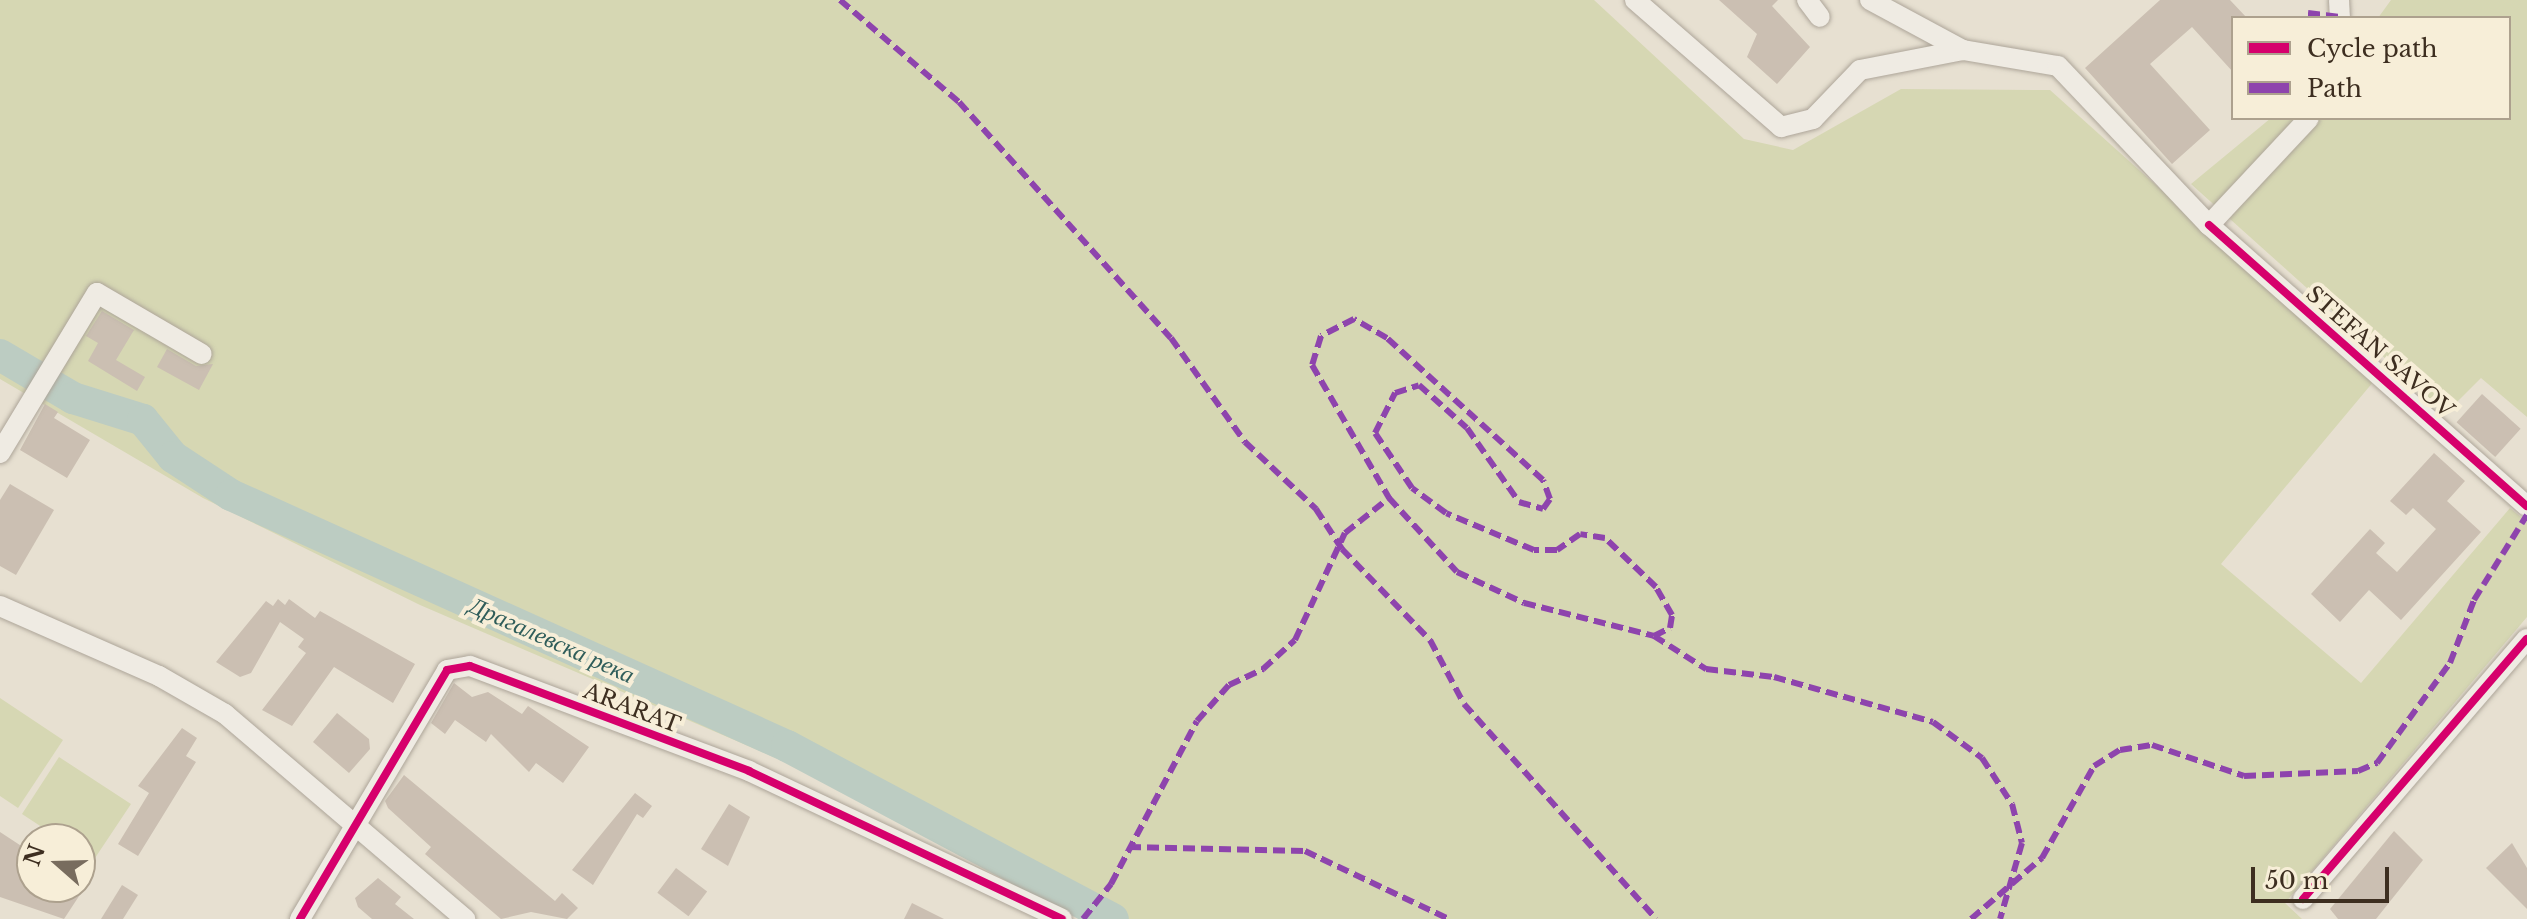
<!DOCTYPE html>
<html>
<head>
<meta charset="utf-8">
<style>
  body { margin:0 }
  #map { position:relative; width:2527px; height:919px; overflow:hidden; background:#e7e0d1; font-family:"Libre Baskerville",serif }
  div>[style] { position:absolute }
  .green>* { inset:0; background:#d6d7b3 }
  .river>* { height:32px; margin:-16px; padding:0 16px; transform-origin:16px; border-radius:16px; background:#bcccc2 }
  .building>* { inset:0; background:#cbbfb2; transform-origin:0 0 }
  .roads { filter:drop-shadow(0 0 2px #ada599) drop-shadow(0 0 2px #ada599) }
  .minor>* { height:20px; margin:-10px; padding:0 10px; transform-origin:10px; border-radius:10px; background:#efebe3 }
  .quiet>* { height:6px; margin-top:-3px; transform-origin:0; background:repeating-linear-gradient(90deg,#8e44ad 0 12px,transparent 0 18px) }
  .cycleway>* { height:8px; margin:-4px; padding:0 4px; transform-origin:4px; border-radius:4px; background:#d6006c }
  span { translate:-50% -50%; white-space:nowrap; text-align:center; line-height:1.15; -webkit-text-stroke:8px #f7eed8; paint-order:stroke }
  .street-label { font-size:22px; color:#3d2e20 }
  .water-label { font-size:24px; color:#2f5d5a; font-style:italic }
  .legend { position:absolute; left:2231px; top:16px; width:280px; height:104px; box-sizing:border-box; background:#f7eed8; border:2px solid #ada18e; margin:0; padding:10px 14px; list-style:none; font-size:24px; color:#3d2e20 }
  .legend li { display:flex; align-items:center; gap:16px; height:40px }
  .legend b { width:40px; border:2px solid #ada18e }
  .north { position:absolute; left:16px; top:823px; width:80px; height:80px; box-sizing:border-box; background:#f7eed8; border:2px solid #ada18e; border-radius:50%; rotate:290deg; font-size:22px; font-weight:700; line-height:32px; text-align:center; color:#3d2e20 }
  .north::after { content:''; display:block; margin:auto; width:28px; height:36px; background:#786c5e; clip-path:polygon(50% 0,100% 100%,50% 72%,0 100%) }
  .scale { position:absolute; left:2251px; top:867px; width:138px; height:36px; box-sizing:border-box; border:4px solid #3d2e20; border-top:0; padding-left:10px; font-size:24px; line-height:28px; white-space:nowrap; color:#3d2e20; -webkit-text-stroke:6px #f7eed8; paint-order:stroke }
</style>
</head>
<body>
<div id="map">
  <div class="green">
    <div style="clip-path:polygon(0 0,1594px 0,1744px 139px,1793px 150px,1901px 89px,2050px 90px,2374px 381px,2221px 564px,2361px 683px,2510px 508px,2527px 522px,2527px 617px,2285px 903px,2302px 919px,1112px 919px,1118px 905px,420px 605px,203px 498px,0 379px)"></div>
    <div style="clip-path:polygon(2391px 0,2527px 0,2527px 417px,2481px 378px,2446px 413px,2191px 184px,2271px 118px,2509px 118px,2509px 18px,2378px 18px)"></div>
    <div style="clip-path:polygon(0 698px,63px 740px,18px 808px,0 796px)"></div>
    <div style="clip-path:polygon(59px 757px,131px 804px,93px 861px,80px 852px,80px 839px,60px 839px,22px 814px)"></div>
  </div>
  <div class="river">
    <div style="left:0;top:355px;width:85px;rotate:30.5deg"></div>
    <div style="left:73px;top:398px;width:73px;rotate:17.4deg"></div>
    <div style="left:143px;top:420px;width:48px;rotate:51deg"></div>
    <div style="left:173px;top:457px;width:69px;rotate:33.2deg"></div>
    <div style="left:231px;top:495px;width:610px;rotate:24.3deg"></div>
    <div style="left:787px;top:746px;width:369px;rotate:28deg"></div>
  </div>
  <div class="building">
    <div style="clip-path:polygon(1719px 0,1778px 0,1772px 6px,1810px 47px,1777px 84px,1747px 57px,1757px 34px)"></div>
    <div style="clip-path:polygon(2160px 0,2230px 0,2247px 18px,2233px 18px,2233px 72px,2192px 27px,2150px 64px,2210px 130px,2172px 164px,2085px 68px)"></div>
    <div style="clip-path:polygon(102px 311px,134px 330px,116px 360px,145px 377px,137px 391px,88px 361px,98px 343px,86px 336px)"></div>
    <div style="clip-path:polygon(167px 349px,196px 366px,213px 364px,199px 390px,157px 367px)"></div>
    <div style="left:2482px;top:394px;width:52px;height:38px;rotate:42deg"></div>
    <div style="clip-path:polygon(45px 404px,58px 412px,54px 418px,90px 440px,67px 478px,20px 450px)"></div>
    <div style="clip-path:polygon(2434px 453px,2465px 481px,2447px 501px,2481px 532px,2401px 620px,2369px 590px,2340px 622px,2311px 594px,2370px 529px,2385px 543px,2376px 553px,2397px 572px,2436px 529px,2413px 508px,2406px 515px,2390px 501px)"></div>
    <div style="clip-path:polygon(10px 484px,54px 510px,16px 575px,0 566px,0 500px)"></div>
    <div style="clip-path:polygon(278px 599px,285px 605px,289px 599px,315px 618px,320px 611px,415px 664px,393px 703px,334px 667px,292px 726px,262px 710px,306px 653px,298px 647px,304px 639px,280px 622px,251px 673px,240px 677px,216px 662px,266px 601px,273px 606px)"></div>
    <div style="clip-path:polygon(454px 683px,472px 697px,488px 692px,522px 714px,528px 706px,589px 747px,563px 783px,536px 763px,529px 772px,491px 734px,486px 742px,455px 720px,445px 734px,431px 723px)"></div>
    <div style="clip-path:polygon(337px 713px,369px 739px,370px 749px,349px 773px,313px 742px)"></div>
    <div style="clip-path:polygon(182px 728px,197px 738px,186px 756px,196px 762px,138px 856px,118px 844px,149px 793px,138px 786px)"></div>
    <div style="clip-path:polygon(404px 775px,555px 901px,562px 893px,578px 908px,567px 919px,531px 912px,501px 919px,425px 854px,431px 847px,388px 808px,385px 801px)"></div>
    <div style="clip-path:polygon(635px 793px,652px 806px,643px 818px,637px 814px,593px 885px,572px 870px)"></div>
    <div style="clip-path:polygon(729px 804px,750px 817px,728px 866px,701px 849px)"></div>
    <div style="clip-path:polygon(2394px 831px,2423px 860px,2376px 919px,2338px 919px,2330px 909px)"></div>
    <div style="clip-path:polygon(0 832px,32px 853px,32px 887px,85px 887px,64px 919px,0 897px)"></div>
    <div style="clip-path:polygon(2512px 843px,2527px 868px,2527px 909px,2486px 868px)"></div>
    <div style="left:676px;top:868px;width:39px;height:31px;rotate:37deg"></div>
    <div style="clip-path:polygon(378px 878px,401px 897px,395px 904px,414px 919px,372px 919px,358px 907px,355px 898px)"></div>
    <div style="clip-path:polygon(122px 885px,138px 895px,123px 919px,101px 919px)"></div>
    <div style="clip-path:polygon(912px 903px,944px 919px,904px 919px)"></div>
  </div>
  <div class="roads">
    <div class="minor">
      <div style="left:1635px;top:0;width:194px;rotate:41deg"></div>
      <div style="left:1781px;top:127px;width:33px;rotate:-14deg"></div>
      <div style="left:1813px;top:119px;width:68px;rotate:-46.2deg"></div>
      <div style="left:1860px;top:70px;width:105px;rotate:-11deg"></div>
      <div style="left:1963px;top:50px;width:96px;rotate:9.6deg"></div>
      <div style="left:2058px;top:66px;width:219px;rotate:46.5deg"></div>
      <div style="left:2209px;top:225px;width:424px;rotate:41.5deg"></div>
      <div style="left:1807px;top:0;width:21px;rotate:53deg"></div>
      <div style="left:1870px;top:0;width:106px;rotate:28.3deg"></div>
      <div style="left:2339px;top:0;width:18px;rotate:87deg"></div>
      <div style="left:2209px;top:225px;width:146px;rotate:-46.9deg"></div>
      <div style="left:0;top:453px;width:187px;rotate:-58.8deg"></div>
      <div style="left:97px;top:293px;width:121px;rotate:30.2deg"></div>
      <div style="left:0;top:606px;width:174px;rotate:23.8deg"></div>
      <div style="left:159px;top:676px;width:76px;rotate:29.9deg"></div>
      <div style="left:225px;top:714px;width:316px;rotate:40.5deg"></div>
      <div style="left:2303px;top:899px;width:343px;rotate:-49.3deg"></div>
      <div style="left:300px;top:919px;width:289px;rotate:-59.4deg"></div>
      <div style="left:447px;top:670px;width:23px;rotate:-10deg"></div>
      <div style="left:470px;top:666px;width:298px;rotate:20.6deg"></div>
      <div style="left:749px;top:771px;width:346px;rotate:25.3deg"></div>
    </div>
  </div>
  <div class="quiet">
    <div style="left:840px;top:0;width:157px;rotate:40.6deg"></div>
    <div style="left:959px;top:102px;width:317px;rotate:48.1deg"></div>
    <div style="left:1171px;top:338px;width:128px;rotate:54.6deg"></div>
    <div style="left:1245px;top:442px;width:98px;rotate:43.3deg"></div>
    <div style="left:1316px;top:509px;width:48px;rotate:57deg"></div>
    <div style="left:1342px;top:549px;width:127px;rotate:46deg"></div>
    <div style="left:1430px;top:640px;width:72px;rotate:62deg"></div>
    <div style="left:1464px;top:704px;width:288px;rotate:48.2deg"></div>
    <div style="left:2308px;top:13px;width:32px;rotate:7deg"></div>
    <div style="left:1654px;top:636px;width:18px;rotate:-27deg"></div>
    <div style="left:1670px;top:628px;width:13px;rotate:-81deg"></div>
    <div style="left:1672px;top:615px;width:32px;rotate:-120deg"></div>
    <div style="left:1656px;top:587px;width:71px;rotate:-136.1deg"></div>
    <div style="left:1605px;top:538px;width:25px;rotate:-171deg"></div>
    <div style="left:1580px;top:534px;width:28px;rotate:145deg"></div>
    <div style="left:1557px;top:550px;width:23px;rotate:180deg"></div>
    <div style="left:1534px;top:550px;width:95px;rotate:-157.2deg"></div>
    <div style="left:1446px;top:513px;width:42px;rotate:-143.7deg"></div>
    <div style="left:1412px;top:488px;width:66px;rotate:-123.9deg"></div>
    <div style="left:1375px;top:433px;width:45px;rotate:-63.4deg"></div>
    <div style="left:1395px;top:393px;width:25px;rotate:-18deg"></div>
    <div style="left:1419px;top:385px;width:64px;rotate:41.9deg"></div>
    <div style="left:1467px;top:428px;width:90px;rotate:54.9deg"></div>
    <div style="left:1519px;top:502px;width:25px;rotate:16deg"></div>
    <div style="left:1543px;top:509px;width:12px;rotate:-55deg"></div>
    <div style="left:1550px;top:499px;width:20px;rotate:-110deg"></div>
    <div style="left:1543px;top:480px;width:211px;rotate:-137.7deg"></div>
    <div style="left:1387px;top:338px;width:38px;rotate:-150deg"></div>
    <div style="left:1354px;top:319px;width:37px;rotate:153deg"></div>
    <div style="left:1321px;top:336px;width:30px;rotate:107deg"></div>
    <div style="left:1312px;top:365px;width:154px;rotate:59.9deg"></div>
    <div style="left:1389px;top:498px;width:100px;rotate:47.4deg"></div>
    <div style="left:1457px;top:572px;width:74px;rotate:24.8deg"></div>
    <div style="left:1524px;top:603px;width:134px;rotate:14.2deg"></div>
    <div style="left:1654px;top:636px;width:62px;rotate:32.4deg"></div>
    <div style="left:1706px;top:669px;width:68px;rotate:6.7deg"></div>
    <div style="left:1774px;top:677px;width:165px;rotate:15.8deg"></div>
    <div style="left:1933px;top:722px;width:61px;rotate:36.3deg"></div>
    <div style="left:1982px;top:758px;width:55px;rotate:56.9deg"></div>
    <div style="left:2012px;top:804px;width:40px;rotate:75.6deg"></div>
    <div style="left:2022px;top:843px;width:79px;rotate:106.1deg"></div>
    <div style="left:1129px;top:847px;width:176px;rotate:1.3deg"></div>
    <div style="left:1305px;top:851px;width:159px;rotate:25.3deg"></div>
    <div style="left:1083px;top:919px;width:45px;rotate:-51.3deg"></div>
    <div style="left:1111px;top:884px;width:184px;rotate:-62.2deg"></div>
    <div style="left:1197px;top:721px;width:48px;rotate:-48.4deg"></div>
    <div style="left:1229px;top:685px;width:38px;rotate:-25deg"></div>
    <div style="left:1263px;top:669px;width:43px;rotate:-42.2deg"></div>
    <div style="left:1295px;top:640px;width:118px;rotate:-65deg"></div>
    <div style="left:1345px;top:533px;width:56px;rotate:-38.5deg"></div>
    <div style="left:1971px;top:919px;width:94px;rotate:-40.7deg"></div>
    <div style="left:2042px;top:858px;width:106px;rotate:-60.5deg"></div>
    <div style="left:2094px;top:766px;width:31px;rotate:-32deg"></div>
    <div style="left:2120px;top:750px;width:32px;rotate:-9deg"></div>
    <div style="left:2152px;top:745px;width:97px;rotate:18.6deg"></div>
    <div style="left:2244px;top:776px;width:114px;rotate:-2.5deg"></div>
    <div style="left:2358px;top:771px;width:21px;rotate:-23deg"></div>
    <div style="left:2377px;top:763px;width:124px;rotate:-53.9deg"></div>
    <div style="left:2450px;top:663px;width:67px;rotate:-69.1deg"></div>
    <div style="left:2474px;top:600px;width:100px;rotate:-58.1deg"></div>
  </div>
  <div class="cycleway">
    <div style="left:2209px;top:225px;width:424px;rotate:41.5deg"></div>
    <div style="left:2303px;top:899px;width:343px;rotate:-49.3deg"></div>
    <div style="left:300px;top:919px;width:289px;rotate:-59.4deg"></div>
    <div style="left:447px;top:670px;width:23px;rotate:-10deg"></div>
    <div style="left:470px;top:666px;width:298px;rotate:20.6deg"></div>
    <div style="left:749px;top:771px;width:346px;rotate:25.3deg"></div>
  </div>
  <div class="street-label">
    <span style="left:2380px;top:352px;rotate:41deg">STEFAN SAVOV</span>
    <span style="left:632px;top:708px;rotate:21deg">ARARAT</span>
  </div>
  <div class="water-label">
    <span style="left:552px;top:640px;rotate:24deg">Драгалевска река</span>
  </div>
  <ul class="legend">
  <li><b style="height:10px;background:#d6006c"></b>Cycle path</li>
  <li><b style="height:10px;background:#8e44ad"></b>Path</li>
  </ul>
  <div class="north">N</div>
  <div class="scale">50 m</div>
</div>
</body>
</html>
